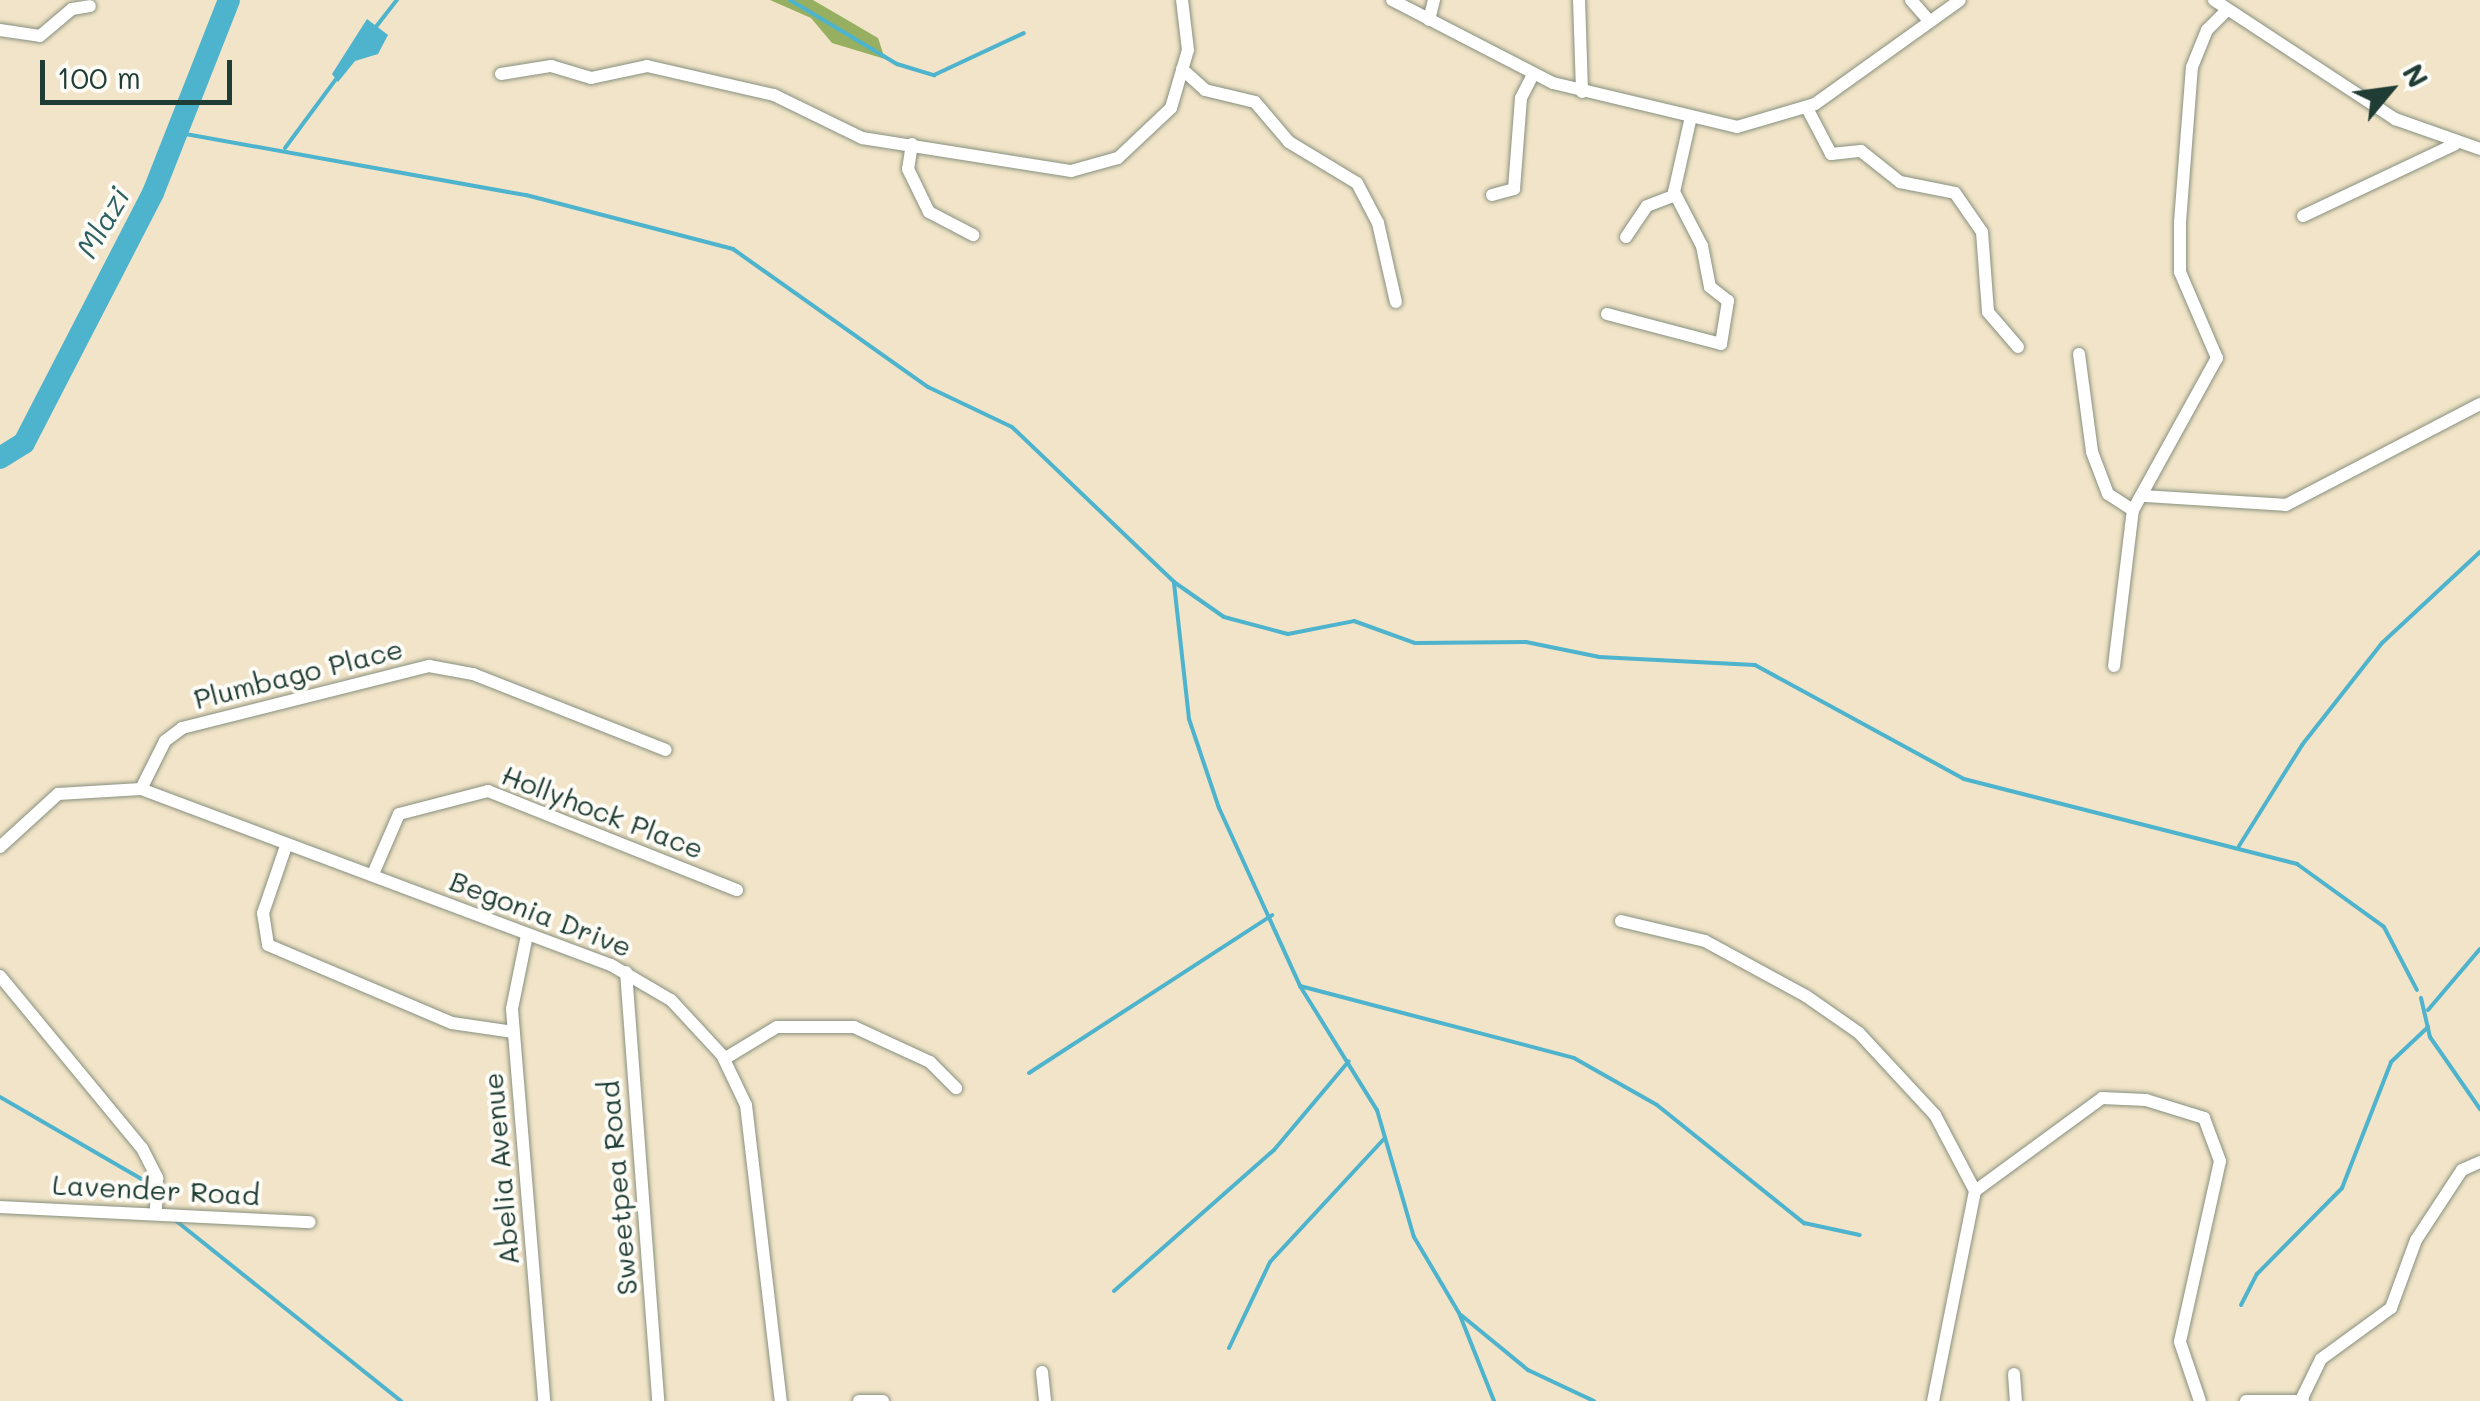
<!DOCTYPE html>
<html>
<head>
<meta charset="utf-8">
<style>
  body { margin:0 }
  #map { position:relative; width:2480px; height:1401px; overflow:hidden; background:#f1e4c8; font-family:Mali,sans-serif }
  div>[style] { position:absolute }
  .forest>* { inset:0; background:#96af60 }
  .water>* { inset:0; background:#4eb3cd }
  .stream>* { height:4px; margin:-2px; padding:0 2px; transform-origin:2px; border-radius:2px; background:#4eb3cd }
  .river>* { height:22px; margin:-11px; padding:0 11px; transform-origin:11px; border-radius:11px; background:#4eb3cd }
  .roads { filter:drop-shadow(0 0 2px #88907e) drop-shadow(0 0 2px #88907e) }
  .minor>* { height:12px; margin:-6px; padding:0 6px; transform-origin:6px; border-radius:6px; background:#fff }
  span { translate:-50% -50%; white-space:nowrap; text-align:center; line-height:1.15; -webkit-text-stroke:8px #fdfcf7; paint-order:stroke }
  .street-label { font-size:28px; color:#1f3d34 }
  .water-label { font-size:30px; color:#2d6062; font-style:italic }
  .north { position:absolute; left:2340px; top:40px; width:100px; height:100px; -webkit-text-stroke:8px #fdfcf7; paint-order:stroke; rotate:61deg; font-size:28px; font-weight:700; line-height:40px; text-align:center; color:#1f3d34 }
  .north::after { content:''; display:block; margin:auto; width:35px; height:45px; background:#1f3d34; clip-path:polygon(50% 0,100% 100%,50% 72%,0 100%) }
  .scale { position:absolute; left:40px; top:60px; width:192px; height:45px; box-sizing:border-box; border:5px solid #1f3d34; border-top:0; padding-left:12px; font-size:30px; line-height:35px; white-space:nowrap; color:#1f3d34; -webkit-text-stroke:8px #fdfcf7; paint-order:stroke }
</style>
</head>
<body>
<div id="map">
  <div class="forest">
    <div style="clip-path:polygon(770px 0,813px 0,878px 38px,885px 59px,832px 43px,811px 18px)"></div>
  </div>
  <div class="water">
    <div style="clip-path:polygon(367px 19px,388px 35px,378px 54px,355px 61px,338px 82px,332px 74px)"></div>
  </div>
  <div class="stream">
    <div style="left:790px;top:0;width:125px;rotate:30.9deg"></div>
    <div style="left:897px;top:64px;width:39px;rotate:17deg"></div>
    <div style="left:934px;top:75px;width:99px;rotate:-25deg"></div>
    <div style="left:375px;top:28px;width:36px;rotate:-52deg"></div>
    <div style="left:180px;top:133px;width:352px;rotate:10.2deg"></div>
    <div style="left:526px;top:195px;width:214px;rotate:14.6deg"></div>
    <div style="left:733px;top:249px;width:239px;rotate:35.3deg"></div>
    <div style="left:928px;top:387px;width:93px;rotate:25.5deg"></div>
    <div style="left:1012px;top:427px;width:224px;rotate:43.7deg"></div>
    <div style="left:1174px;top:582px;width:61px;rotate:35deg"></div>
    <div style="left:1224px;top:617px;width:66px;rotate:14.9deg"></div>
    <div style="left:1288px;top:634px;width:67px;rotate:-11.1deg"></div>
    <div style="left:1354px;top:621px;width:65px;rotate:19.8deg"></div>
    <div style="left:1415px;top:643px;width:111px;rotate:-0.5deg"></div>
    <div style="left:1526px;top:642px;width:75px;rotate:11.6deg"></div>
    <div style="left:1599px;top:657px;width:156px;rotate:2.9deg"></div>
    <div style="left:1755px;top:665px;width:238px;rotate:28.6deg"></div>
    <div style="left:1964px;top:779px;width:344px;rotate:14.3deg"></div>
    <div style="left:2297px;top:864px;width:107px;rotate:35.9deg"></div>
    <div style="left:2384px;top:927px;width:71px;rotate:62.4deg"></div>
    <div style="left:285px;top:148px;width:86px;rotate:-53.5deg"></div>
    <div style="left:1174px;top:583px;width:137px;rotate:83.7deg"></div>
    <div style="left:1189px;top:719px;width:94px;rotate:71.4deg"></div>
    <div style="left:1219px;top:808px;width:196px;rotate:65.5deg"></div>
    <div style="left:1300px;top:986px;width:146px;rotate:58.2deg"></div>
    <div style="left:1377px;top:1110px;width:132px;rotate:73.8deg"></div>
    <div style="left:1414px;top:1237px;width:88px;rotate:59.4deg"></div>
    <div style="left:1459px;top:1313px;width:95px;rotate:68.3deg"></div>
    <div style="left:2239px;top:846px;width:119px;rotate:-58deg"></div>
    <div style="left:2302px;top:745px;width:130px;rotate:-51.9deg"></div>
    <div style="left:2382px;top:643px;width:134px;rotate:-42.9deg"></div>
    <div style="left:1300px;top:986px;width:283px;rotate:14.7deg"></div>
    <div style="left:1574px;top:1058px;width:95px;rotate:29.5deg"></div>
    <div style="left:1657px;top:1105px;width:189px;rotate:38.8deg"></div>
    <div style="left:1804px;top:1223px;width:57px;rotate:12.1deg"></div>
    <div style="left:2421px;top:998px;width:40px;rotate:77deg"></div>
    <div style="left:2430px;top:1037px;width:88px;rotate:55.2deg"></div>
    <div style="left:2428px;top:1010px;width:80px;rotate:-49.6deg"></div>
    <div style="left:1029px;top:1073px;width:290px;rotate:-33deg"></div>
    <div style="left:0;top:1097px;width:173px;rotate:30.1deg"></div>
    <div style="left:175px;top:1220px;width:290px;rotate:38.7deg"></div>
    <div style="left:1114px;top:1291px;width:213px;rotate:-41.4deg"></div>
    <div style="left:1274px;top:1150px;width:116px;rotate:-49.9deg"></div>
    <div style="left:2241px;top:1305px;width:35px;rotate:-63deg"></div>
    <div style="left:2257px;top:1274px;width:121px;rotate:-45.3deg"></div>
    <div style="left:2342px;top:1188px;width:135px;rotate:-68.7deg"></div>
    <div style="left:2391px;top:1062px;width:51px;rotate:-43.4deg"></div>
    <div style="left:1461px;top:1315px;width:87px;rotate:39.4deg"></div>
    <div style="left:1528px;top:1370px;width:73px;rotate:25.2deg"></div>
    <div style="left:1229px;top:1348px;width:95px;rotate:-64.5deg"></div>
    <div style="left:1270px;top:1262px;width:169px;rotate:-47.2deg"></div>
  </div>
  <div class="river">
    <div style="left:0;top:458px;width:28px;rotate:-32deg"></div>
    <div style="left:24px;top:443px;width:281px;rotate:-62.7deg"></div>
    <div style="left:153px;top:193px;width:207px;rotate:-68.5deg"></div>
  </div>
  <div class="roads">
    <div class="minor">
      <div style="left:1392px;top:0;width:181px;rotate:27.3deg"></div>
      <div style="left:1553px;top:83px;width:189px;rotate:13.4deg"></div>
      <div style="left:1737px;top:127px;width:81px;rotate:-16.4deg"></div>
      <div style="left:1815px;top:104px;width:178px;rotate:-35.6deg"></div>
      <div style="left:1579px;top:0;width:92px;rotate:88.1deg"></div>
      <div style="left:1911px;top:0;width:28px;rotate:49deg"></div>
      <div style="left:2214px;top:0;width:217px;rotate:33.3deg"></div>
      <div style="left:2395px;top:119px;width:90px;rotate:19.4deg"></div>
      <div style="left:1429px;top:20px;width:21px;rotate:-76deg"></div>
      <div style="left:0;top:30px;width:40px;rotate:8.5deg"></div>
      <div style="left:40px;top:36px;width:42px;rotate:-40.2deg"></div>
      <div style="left:72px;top:9px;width:18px;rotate:-9deg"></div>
      <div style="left:1182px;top:69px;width:31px;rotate:42deg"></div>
      <div style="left:1205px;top:90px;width:51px;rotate:13.5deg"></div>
      <div style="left:1255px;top:102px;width:52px;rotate:49.6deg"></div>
      <div style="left:1289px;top:142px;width:79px;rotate:31.1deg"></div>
      <div style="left:1357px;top:183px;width:45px;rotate:62.3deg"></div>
      <div style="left:1378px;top:223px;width:81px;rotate:77.2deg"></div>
      <div style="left:501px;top:74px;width:51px;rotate:-9.1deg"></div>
      <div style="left:551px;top:66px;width:42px;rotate:16.7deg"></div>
      <div style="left:591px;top:78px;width:57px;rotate:-12.1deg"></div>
      <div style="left:647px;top:66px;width:130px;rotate:12.9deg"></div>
      <div style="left:774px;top:95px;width:98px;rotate:26deg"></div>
      <div style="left:862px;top:138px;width:212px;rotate:9deg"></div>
      <div style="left:1071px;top:171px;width:49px;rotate:-15.5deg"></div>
      <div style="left:1118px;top:158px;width:73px;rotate:-43.3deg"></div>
      <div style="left:1171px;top:108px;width:60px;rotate:-73.7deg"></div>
      <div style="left:1188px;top:50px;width:50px;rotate:-96.8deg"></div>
      <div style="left:1807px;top:108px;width:52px;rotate:62.4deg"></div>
      <div style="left:1831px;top:154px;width:30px;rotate:-6deg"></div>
      <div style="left:1861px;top:151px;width:50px;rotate:38.5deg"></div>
      <div style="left:1900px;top:182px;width:56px;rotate:11.3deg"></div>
      <div style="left:1955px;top:193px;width:47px;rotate:55.3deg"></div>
      <div style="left:1982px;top:232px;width:80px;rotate:85.7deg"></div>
      <div style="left:1988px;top:312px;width:46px;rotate:49.4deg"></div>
      <div style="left:912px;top:144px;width:25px;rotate:99deg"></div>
      <div style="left:908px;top:169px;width:48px;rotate:64deg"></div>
      <div style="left:929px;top:212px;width:50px;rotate:27.6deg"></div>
      <div style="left:1492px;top:195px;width:23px;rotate:-15deg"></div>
      <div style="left:1514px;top:189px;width:91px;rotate:-85.6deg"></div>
      <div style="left:1521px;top:98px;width:27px;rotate:-63deg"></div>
      <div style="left:2303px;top:216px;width:168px;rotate:-25.3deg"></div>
      <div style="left:1626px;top:237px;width:37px;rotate:-56deg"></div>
      <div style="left:1647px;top:206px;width:30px;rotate:-21deg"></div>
      <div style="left:1607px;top:314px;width:118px;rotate:14.7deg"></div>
      <div style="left:1721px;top:344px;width:44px;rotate:-80.8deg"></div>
      <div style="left:1728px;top:301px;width:23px;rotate:-142deg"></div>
      <div style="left:1710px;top:287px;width:42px;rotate:-101deg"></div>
      <div style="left:1702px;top:246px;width:61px;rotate:-117.4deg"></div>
      <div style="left:1674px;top:192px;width:73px;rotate:-77.3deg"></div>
      <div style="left:2079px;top:354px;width:99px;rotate:82.4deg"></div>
      <div style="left:2092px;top:452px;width:45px;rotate:69.1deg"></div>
      <div style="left:2108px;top:494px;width:30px;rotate:33deg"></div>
      <div style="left:2144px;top:496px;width:142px;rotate:3.6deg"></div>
      <div style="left:2286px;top:505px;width:219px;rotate:-27.5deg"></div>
      <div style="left:2114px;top:666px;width:157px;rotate:-83.1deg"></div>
      <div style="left:2133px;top:510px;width:174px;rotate:-61.1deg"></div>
      <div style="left:2217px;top:358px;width:94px;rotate:-113.3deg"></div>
      <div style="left:2180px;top:272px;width:50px;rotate:-90deg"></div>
      <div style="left:2180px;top:222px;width:155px;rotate:-85.6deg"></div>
      <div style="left:2192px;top:67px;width:40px;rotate:-68deg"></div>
      <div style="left:2207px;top:30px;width:28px;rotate:-45deg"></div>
      <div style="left:141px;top:789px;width:54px;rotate:-63.4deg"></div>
      <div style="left:165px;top:741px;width:21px;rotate:-37deg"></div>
      <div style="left:182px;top:728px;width:255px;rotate:-14.1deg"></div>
      <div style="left:429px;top:666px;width:45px;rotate:10.3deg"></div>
      <div style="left:473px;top:674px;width:207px;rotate:21.5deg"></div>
      <div style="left:286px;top:846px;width:71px;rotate:108.9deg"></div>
      <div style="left:263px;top:913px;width:32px;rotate:81deg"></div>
      <div style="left:268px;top:945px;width:200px;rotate:23deg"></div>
      <div style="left:452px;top:1023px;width:62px;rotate:8.4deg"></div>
      <div style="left:0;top:847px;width:79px;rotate:-42.4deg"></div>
      <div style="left:58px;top:794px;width:83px;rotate:-3.4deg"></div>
      <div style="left:141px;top:789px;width:502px;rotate:20.53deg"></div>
      <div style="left:611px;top:965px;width:69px;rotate:30.3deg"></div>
      <div style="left:671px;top:1000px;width:75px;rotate:47.2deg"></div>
      <div style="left:722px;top:1055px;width:55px;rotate:64.4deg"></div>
      <div style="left:746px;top:1105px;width:298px;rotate:83.3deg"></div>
      <div style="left:373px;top:874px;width:65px;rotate:-66.6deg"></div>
      <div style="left:399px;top:814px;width:92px;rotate:-14.5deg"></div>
      <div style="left:488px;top:791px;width:268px;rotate:21.7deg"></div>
      <div style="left:1621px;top:921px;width:86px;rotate:13.4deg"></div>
      <div style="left:1705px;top:941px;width:115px;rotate:28.6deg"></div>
      <div style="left:1806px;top:996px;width:65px;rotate:34.9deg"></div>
      <div style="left:1859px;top:1033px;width:112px;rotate:47.2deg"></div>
      <div style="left:1935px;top:1115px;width:86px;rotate:62.2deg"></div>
      <div style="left:1975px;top:1191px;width:214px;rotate:101.3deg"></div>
      <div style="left:527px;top:935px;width:76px;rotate:101.5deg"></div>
      <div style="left:512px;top:1009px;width:393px;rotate:85.3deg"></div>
      <div style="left:626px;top:972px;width:430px;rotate:85.7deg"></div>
      <div style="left:0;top:976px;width:223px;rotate:50.5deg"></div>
      <div style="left:142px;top:1148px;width:34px;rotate:63deg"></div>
      <div style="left:157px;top:1178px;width:35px;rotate:92deg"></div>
      <div style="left:724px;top:1059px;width:62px;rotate:-31.1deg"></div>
      <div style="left:777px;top:1027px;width:77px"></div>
      <div style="left:854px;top:1027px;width:84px;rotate:24.7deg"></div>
      <div style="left:930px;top:1062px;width:37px;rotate:45deg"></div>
      <div style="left:1975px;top:1191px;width:157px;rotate:-36.2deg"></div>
      <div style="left:2102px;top:1098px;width:44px;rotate:2.6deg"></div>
      <div style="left:2146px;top:1100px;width:61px;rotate:17.2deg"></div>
      <div style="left:2204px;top:1118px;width:46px;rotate:69.6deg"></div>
      <div style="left:2220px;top:1161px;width:185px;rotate:102.5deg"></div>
      <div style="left:2180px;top:1342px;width:62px;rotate:71.3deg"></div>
      <div style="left:0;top:1207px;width:310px;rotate:2.8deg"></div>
      <div style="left:1042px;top:1372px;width:29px;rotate:84deg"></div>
      <div style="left:2014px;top:1374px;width:27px;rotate:86deg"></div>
      <div style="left:2302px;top:1398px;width:43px;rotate:-64deg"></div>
      <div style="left:2321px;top:1359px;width:87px;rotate:-36.1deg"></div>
      <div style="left:2391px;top:1308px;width:72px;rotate:-69.8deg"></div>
      <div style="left:2416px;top:1240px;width:84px;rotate:-56.7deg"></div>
      <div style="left:2462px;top:1170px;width:20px;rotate:-24deg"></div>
      <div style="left:859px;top:1401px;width:24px"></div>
      <div style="left:2246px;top:1401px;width:57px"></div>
    </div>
  </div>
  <div class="street-label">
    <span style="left:298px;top:673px;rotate:-14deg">Plumbago Place</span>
    <span style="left:603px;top:811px;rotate:21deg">Hollyhock Place</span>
    <span style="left:541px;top:913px;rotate:21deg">Begonia Drive</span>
    <span style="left:500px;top:1169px;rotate:-95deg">Abelia Avenue</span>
    <span style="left:617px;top:1188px;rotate:-95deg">Sweetpea Road</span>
    <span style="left:156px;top:1189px;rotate:3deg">Lavender Road</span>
  </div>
  <div class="water-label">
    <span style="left:102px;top:222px;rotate:-60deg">Mlazi</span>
  </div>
  <div class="north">N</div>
  <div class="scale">100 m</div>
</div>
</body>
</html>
